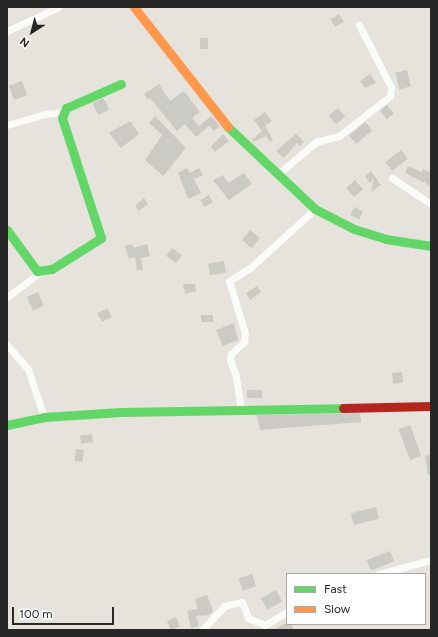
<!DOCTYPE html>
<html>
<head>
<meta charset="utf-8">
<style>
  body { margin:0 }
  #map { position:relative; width:438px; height:637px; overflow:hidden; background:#e6e3dc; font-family:Figtree,sans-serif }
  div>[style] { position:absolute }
  .building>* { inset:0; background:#cccac5; transform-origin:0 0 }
  .street>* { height:7px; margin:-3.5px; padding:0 3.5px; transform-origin:3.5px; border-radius:3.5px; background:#fbfbfa }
  .fast>* { height:9px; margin:-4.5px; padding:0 4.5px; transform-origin:4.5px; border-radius:4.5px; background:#63d668 }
  .slow>* { height:9px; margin:-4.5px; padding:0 4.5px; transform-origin:4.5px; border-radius:4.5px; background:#ff974d }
  .jam>* { height:9px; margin:-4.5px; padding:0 4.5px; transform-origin:4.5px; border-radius:4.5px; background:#b3261e }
  span { translate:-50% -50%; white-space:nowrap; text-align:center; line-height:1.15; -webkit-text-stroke:4px #fff; paint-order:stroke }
  .frame { position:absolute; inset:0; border:8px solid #272727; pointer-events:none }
  .legend { position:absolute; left:286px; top:573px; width:140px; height:52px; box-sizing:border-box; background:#fff; border:1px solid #a9a9a9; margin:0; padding:5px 7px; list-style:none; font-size:12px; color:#272727 }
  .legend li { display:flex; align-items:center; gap:8px; height:20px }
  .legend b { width:20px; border:1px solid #a9a9a9 }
  .north { position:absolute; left:12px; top:12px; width:40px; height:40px; -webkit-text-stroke:3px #fff; paint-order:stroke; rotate:216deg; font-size:11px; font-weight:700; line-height:16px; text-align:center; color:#272727 }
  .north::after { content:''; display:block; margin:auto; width:14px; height:18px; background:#272727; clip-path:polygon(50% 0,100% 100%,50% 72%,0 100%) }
  .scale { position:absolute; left:12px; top:607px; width:102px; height:18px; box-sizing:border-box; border:2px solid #272727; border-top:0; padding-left:5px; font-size:12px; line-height:14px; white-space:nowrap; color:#272727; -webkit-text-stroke:3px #fff; paint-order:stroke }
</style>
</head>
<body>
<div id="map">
  <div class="building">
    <div style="left:339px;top:14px;width:9px;height:10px;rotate:58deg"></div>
    <div style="left:200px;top:38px;width:8px;height:11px"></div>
    <div style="left:407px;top:70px;width:17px;height:12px;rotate:77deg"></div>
    <div style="clip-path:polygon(370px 74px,376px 83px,365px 88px,360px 81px)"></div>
    <div style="left:22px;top:81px;width:15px;height:14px;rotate:70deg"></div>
    <div style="clip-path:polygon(159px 84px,170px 101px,184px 91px,200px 112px,192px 118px,199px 126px,211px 116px,220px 126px,214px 131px,209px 126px,196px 137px,185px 124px,177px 131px,150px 98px,148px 100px,144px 94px)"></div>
    <div style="left:103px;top:98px;width:13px;height:12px;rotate:61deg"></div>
    <div style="left:387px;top:105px;width:11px;height:9px;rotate:52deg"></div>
    <div style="left:338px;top:108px;width:11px;height:12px;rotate:49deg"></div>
    <div style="clip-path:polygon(265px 112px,272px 121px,265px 126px,273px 140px,270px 142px,266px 136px,253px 142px,252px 140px,262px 131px,254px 120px)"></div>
    <div style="clip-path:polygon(155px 116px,186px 148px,163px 176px,145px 160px,162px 135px,149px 123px)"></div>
    <div style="clip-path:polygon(130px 121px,139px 134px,121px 148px,109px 133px)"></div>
    <div style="left:365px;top:122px;width:11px;height:21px;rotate:49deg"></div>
    <div style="clip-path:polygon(223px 134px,229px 141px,215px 152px,211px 147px)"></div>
    <div style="clip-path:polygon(296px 134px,304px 142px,300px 146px,297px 143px,284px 158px,276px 151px)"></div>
    <div style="left:401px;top:150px;width:11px;height:20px;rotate:52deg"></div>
    <div style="clip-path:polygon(408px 166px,422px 172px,423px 169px,431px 173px,431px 186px,405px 173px)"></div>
    <div style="clip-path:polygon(187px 168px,190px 173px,199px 168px,203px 175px,194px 179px,201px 193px,188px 199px,178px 173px)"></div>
    <div style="clip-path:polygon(371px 171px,381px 185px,371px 192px,374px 178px,370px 183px,365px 176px)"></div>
    <div style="clip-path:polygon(244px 173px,252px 184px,229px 200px,213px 180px,223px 175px,228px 183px)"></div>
    <div style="left:355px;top:180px;width:12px;height:12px;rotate:48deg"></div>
    <div style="left:209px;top:195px;width:8px;height:10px;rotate:60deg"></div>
    <div style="clip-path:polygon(144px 198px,148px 204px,139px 211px,135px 206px)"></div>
    <div style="left:354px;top:207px;width:10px;height:9px;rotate:24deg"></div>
    <div style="left:250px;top:230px;width:13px;height:13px;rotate:39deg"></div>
    <div style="clip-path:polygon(132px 244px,134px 248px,147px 244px,150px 256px,141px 258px,143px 270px,137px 270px,135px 257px,129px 259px,125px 246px)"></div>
    <div style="left:172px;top:248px;width:12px;height:10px;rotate:35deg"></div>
    <div style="left:224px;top:261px;width:12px;height:16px;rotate:81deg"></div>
    <div style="clip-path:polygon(183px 284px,195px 284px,196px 291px,185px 294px)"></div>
    <div style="clip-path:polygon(257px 286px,261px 292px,250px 300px,246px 293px)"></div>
    <div style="left:38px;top:292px;width:15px;height:12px;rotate:67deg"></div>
    <div style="left:107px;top:308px;width:10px;height:11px;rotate:61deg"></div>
    <div style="left:201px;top:315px;width:12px;height:7px"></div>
    <div style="clip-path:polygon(234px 323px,238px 340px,223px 346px,216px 330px)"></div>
    <div style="left:402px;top:372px;width:11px;height:10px;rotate:85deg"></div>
    <div style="left:247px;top:390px;width:15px;height:8px"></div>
    <div style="clip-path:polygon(360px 413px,361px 422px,260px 430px,257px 415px)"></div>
    <div style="left:410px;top:425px;width:33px;height:12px;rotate:70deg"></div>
    <div style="left:92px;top:434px;width:8px;height:12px;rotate:83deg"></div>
    <div style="left:76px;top:449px;width:8px;height:12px;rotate:7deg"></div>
    <div style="clip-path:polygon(431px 455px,431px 475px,428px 475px,425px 456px)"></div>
    <div style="left:376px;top:507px;width:12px;height:26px;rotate:76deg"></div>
    <div style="left:390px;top:551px;width:11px;height:25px;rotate:68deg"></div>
    <div style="left:252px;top:574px;width:13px;height:14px;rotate:72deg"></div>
    <div style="left:276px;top:590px;width:13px;height:17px;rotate:61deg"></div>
    <div style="clip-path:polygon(207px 595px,213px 611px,209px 615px,196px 616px,199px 626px,191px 628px,187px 611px,198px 609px,195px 599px)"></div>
    <div style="left:176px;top:617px;width:10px;height:10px;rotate:66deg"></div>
    <div style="clip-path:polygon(284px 624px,291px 624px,294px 630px,274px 630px)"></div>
  </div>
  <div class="street">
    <div style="left:7px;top:31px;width:57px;rotate:-24.8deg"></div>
    <div style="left:7px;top:125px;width:40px;rotate:-16deg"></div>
    <div style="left:45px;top:114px;width:18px;rotate:-6deg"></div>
    <div style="left:278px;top:174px;width:50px;rotate:-40.1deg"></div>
    <div style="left:316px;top:142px;width:24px;rotate:-15deg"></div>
    <div style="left:339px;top:136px;width:65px;rotate:-38.1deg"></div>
    <div style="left:390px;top:96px;width:9px;rotate:-84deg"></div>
    <div style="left:391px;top:87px;width:70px;rotate:-117.3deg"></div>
    <div style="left:392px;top:178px;width:47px;rotate:33.7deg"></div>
    <div style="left:7px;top:297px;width:44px;rotate:-36.6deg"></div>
    <div style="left:7px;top:345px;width:32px;rotate:49deg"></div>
    <div style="left:28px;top:369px;width:51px;rotate:71.6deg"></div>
    <div style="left:241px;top:409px;width:33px;rotate:-99deg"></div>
    <div style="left:236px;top:376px;width:17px;rotate:-111deg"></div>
    <div style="left:230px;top:360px;width:6px;rotate:-81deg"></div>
    <div style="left:231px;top:354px;width:18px;rotate:-43deg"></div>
    <div style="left:244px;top:342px;width:9px;rotate:-84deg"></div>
    <div style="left:245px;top:333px;width:54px;rotate:-107.1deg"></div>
    <div style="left:229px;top:281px;width:26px;rotate:-32deg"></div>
    <div style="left:251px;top:267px;width:86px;rotate:-42.2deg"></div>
    <div style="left:379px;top:574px;width:54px;rotate:-15.1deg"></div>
    <div style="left:202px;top:630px;width:33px;rotate:-47deg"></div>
    <div style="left:224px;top:606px;width:18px;rotate:-13deg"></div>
    <div style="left:242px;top:602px;width:17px;rotate:69deg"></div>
    <div style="left:248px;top:618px;width:18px;rotate:22deg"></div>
    <div style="left:265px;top:625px;width:26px;rotate:-31deg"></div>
  </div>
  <div class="fast">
    <div style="left:228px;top:127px;width:120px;rotate:43.3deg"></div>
    <div style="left:315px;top:209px;width:44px;rotate:27.1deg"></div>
    <div style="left:354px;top:229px;width:34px;rotate:17deg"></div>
    <div style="left:386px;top:239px;width:46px;rotate:8.8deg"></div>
    <div style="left:7px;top:230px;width:51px;rotate:53.8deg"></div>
    <div style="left:37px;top:271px;width:15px;rotate:-8deg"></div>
    <div style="left:52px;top:269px;width:58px;rotate:-32.3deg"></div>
    <div style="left:101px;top:238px;width:126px;rotate:-108deg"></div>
    <div style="left:62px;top:118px;width:11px;rotate:-68deg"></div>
    <div style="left:66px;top:108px;width:60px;rotate:-23.6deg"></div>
    <div style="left:7px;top:425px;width:38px;rotate:-12deg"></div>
    <div style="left:44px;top:417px;width:77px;rotate:-3.7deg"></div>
    <div style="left:121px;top:412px;width:222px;rotate:-1deg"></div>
  </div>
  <div class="slow">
    <div style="left:134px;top:7px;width:152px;rotate:51.9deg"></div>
  </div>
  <div class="jam">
    <div style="left:343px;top:408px;width:88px;rotate:-1.3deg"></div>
  </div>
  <div class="frame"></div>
  <ul class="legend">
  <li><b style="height:5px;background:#63d668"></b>Fast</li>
  <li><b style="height:5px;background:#ff974d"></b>Slow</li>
  </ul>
  <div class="north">N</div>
  <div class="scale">100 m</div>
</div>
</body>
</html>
